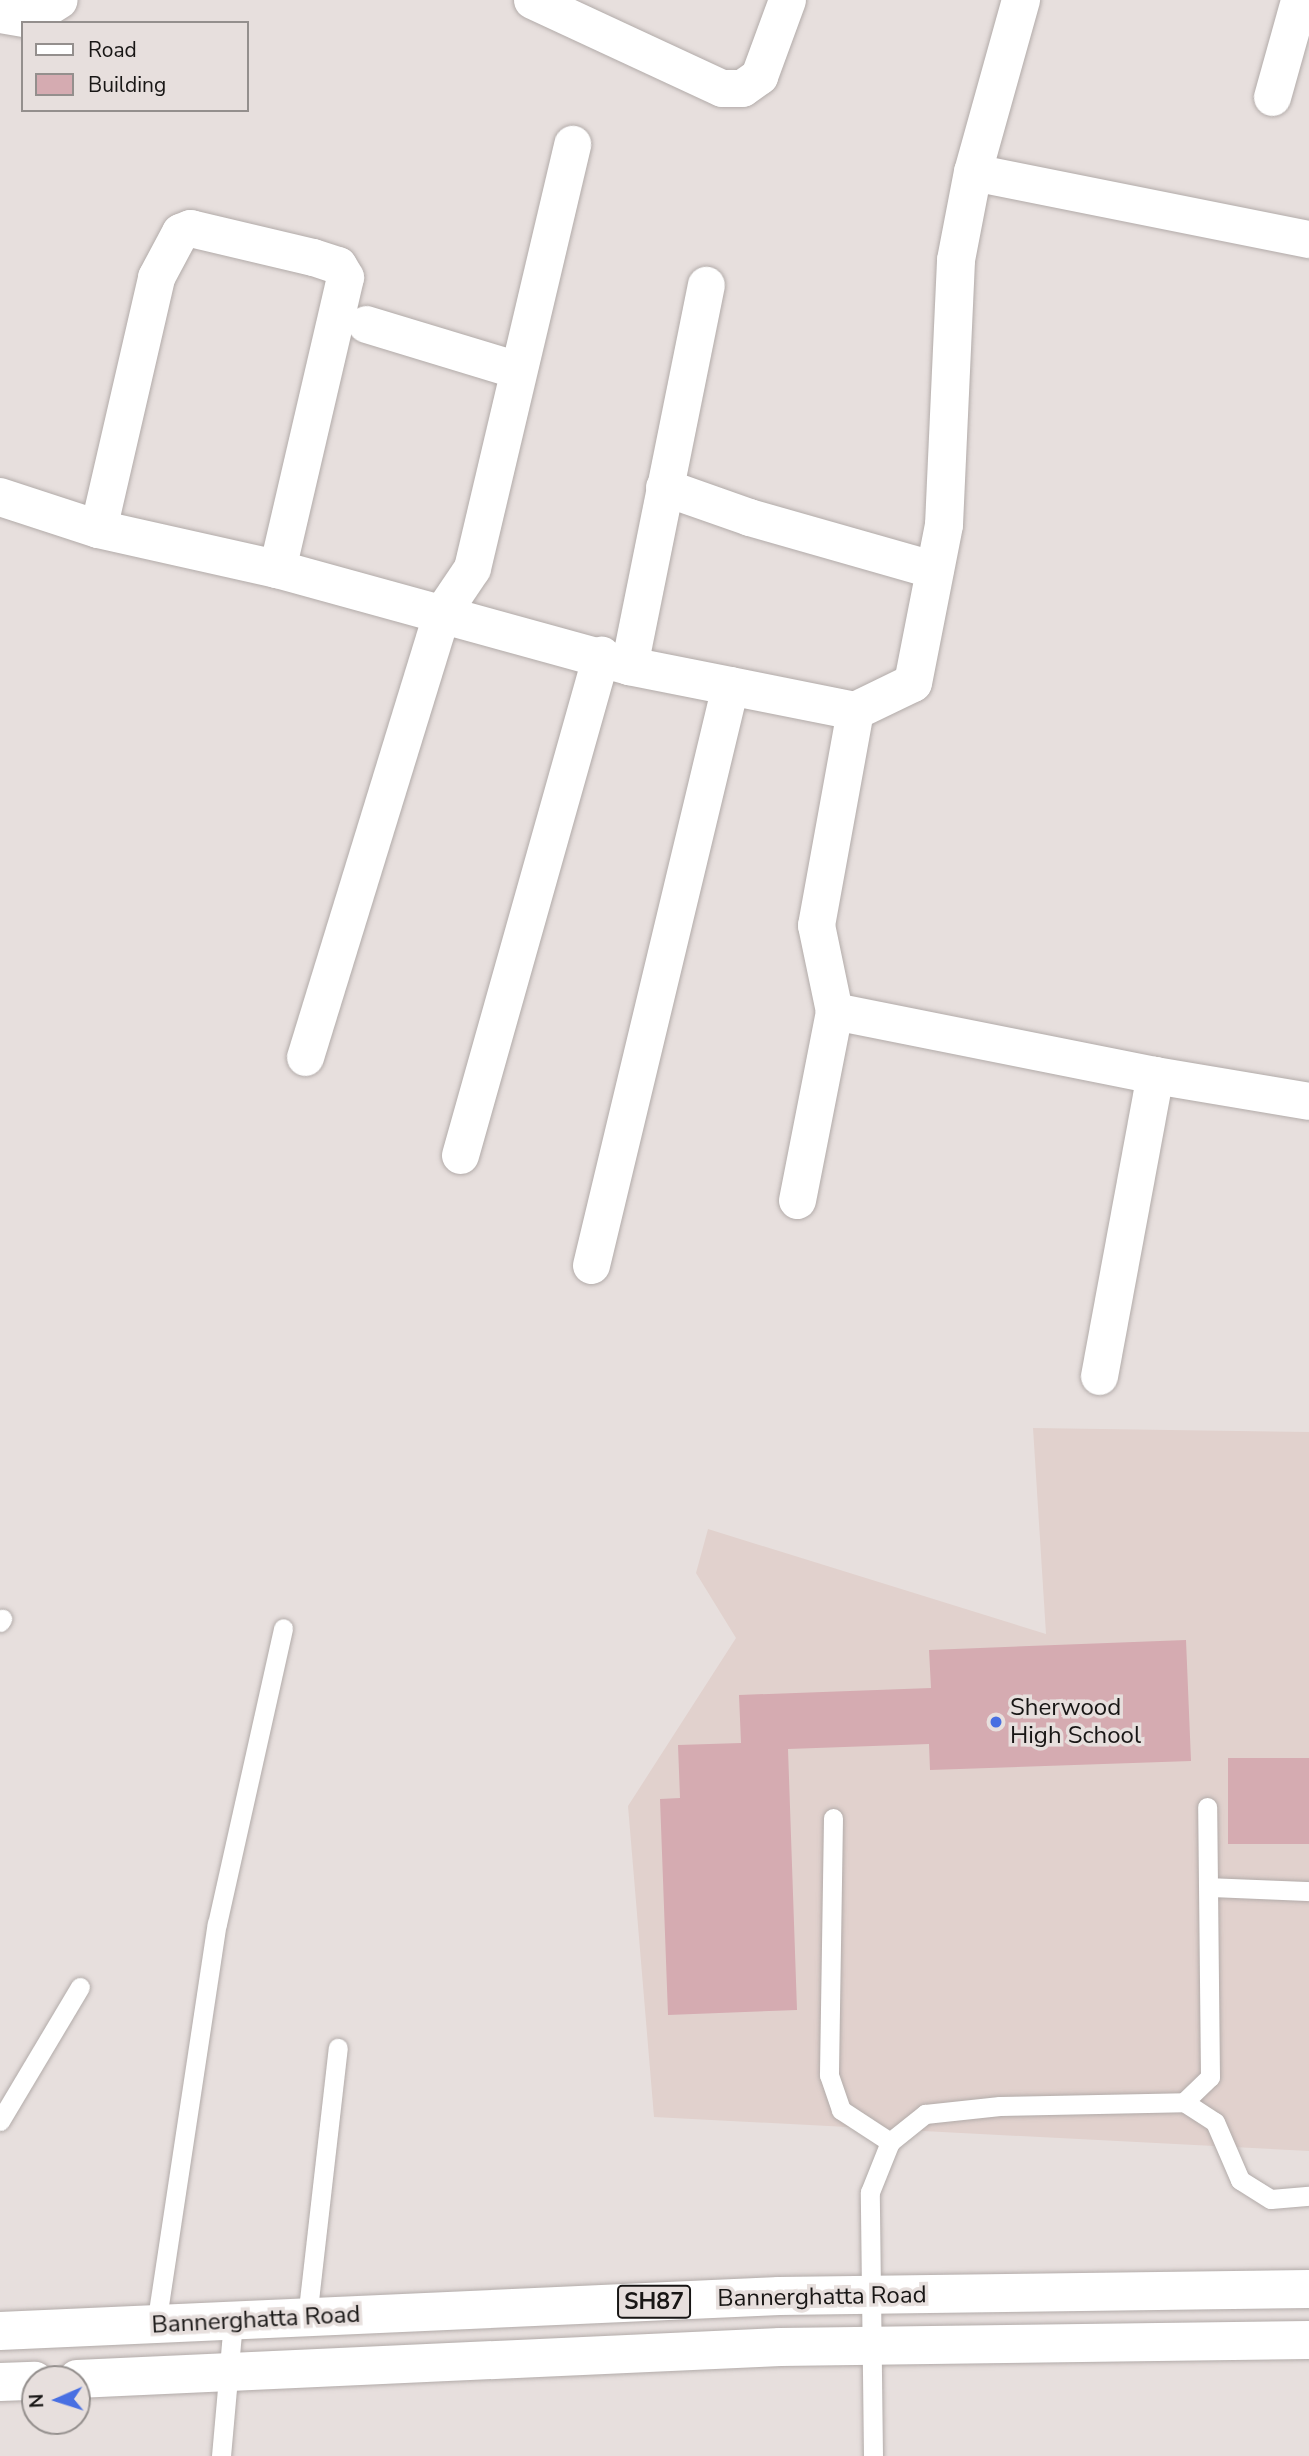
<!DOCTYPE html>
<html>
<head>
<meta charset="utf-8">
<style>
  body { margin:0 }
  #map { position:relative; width:1309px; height:2456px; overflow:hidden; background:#e7dfdd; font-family:"Nunito Sans",sans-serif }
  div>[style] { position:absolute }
  .built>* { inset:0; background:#e1d1cd }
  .building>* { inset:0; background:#d5abb1; transform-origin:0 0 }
  .roads { filter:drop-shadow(0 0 2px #b2aba9) drop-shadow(0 0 2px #b2aba9) }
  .service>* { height:19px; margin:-9.5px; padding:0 9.5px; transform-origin:9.5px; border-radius:9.5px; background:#fff }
  .minor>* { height:37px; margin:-18.5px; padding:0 18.5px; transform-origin:18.5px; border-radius:18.5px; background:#fff }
  .tertiary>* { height:38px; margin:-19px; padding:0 19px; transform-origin:19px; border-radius:19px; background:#fff }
  .primary>* { height:38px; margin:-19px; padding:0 19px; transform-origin:19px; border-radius:19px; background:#fff }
  .dots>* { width:19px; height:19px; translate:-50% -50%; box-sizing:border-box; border:4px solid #e7dfdd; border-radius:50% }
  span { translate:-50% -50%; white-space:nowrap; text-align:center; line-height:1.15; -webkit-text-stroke:7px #e7dfdd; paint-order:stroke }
  .shield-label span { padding:2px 5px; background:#e7dfdd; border:2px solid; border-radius:5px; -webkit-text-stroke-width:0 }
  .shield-label { font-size:23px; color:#181615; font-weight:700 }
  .poi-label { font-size:24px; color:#181615 }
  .left { translate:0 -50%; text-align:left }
  .street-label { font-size:24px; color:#181615 }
  .legend { position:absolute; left:21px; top:21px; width:228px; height:91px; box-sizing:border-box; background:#e7dfdd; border:2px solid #948f8d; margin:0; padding:9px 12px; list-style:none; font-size:21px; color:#181615 }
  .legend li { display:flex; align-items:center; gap:14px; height:35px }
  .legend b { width:35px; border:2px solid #948f8d }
  .north { position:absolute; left:21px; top:2365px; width:70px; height:70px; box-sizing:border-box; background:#e7dfdd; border:2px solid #948f8d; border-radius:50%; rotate:267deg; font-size:19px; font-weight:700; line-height:28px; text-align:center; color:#181615 }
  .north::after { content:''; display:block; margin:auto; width:24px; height:32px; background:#486fe2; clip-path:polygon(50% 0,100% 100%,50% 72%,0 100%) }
</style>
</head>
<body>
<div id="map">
  <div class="built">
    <div style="clip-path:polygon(1033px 1428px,1309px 1432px,1309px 2151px,654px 2117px,628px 1806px,736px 1638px,696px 1573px,708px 1529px,1046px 1634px)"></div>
  </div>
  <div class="building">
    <div style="clip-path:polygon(1186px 1640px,1191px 1761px,930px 1770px,929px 1744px,788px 1749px,797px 2010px,668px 2015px,660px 1799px,680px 1798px,678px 1745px,741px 1743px,739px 1695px,931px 1688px,929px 1650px)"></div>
    <div style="left:1309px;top:1758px;width:86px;height:81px;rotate:90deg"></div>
  </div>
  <div class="roads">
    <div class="service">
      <div style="left:0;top:1622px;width:4px;rotate:-56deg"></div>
      <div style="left:833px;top:1818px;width:257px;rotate:90.9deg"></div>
      <div style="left:829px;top:2075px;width:37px;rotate:71deg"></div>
      <div style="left:841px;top:2110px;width:59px;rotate:33.1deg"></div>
      <div style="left:1209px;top:1887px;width:100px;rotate:2.3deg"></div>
      <div style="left:1184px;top:2102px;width:36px;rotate:-44deg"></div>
      <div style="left:1210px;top:2077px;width:270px;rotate:-90.6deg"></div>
      <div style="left:0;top:2121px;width:156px;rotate:-59.2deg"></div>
      <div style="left:307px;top:2318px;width:272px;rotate:-83.5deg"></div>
      <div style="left:156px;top:2325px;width:406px;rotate:-81.4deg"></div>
      <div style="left:217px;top:1924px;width:303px;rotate:-77.4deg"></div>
      <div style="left:221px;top:2456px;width:136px;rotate:-84.9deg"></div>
      <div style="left:873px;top:2456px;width:264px;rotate:-90.7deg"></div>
      <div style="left:870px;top:2192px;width:54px;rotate:-68.2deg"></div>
      <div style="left:890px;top:2142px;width:45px;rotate:-38.7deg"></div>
      <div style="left:925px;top:2114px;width:75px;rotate:-6.1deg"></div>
      <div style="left:1000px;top:2106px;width:184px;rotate:-1.2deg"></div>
      <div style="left:1184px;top:2102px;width:37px;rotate:33deg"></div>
      <div style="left:1215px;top:2122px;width:63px;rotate:66.7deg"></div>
      <div style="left:1240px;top:2180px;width:36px;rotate:32deg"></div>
      <div style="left:1271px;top:2199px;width:38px;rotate:-5deg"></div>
    </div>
    <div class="minor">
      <div style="left:532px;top:0;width:209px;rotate:24.9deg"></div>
      <div style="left:722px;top:88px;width:20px"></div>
      <div style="left:742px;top:88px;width:21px;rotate:-35deg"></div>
      <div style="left:759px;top:76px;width:81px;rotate:-69.8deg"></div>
      <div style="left:0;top:14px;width:28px;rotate:10deg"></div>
      <div style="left:28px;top:19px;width:36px;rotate:-32deg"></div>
      <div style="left:1272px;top:97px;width:101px;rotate:-74.4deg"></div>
      <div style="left:973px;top:172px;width:343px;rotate:11.3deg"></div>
      <div style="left:366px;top:324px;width:158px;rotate:16.9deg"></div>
      <div style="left:664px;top:487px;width:90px;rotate:19.4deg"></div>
      <div style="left:749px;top:517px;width:193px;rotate:15.9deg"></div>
      <div style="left:98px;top:529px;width:259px;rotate:-77deg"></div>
      <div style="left:156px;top:277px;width:51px;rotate:-61.9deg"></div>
      <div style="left:180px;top:232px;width:11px;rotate:-22deg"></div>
      <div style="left:190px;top:228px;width:126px;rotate:13.3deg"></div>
      <div style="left:313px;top:257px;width:26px;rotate:18deg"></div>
      <div style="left:338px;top:265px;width:14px;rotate:60deg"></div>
      <div style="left:345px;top:277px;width:300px;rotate:103.1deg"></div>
      <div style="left:629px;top:666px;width:389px;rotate:-78.6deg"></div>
      <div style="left:834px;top:1011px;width:327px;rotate:11.3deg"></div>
      <div style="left:1155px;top:1075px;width:156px;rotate:9.6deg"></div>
      <div style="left:305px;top:1057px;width:463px;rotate:-72.9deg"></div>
      <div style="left:441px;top:614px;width:55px;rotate:-56deg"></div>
      <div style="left:472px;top:568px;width:436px;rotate:-76.7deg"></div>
      <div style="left:460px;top:1155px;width:520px;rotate:-74.25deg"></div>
      <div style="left:797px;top:1200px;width:193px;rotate:-78.9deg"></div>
      <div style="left:834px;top:1011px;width:88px;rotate:-101.8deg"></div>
      <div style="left:816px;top:925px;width:218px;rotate:-79.7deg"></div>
      <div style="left:591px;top:1265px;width:595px;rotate:-76.5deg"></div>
      <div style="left:1099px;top:1376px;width:306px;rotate:-79.5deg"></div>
    </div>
    <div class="tertiary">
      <div style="left:0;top:497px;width:103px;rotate:18.1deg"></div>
      <div style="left:98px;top:529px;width:183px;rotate:12.6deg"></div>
      <div style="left:277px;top:569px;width:365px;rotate:15.4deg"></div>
      <div style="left:629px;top:666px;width:103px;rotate:11.2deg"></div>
      <div style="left:730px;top:686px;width:127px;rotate:11.3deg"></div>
      <div style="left:855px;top:711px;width:64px;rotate:-25.8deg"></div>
      <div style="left:913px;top:683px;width:161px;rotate:-78.9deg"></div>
      <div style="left:944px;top:525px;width:265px;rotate:-87.4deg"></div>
      <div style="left:956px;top:260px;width:90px;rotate:-79.1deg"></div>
      <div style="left:973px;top:172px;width:179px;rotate:-74.4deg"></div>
    </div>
    <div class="primary">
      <div style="left:0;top:2331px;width:780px;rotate:-2.57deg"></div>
      <div style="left:779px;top:2296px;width:530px;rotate:-0.76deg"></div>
      <div style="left:77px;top:2379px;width:704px;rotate:-2.61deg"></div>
      <div style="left:780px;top:2347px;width:529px;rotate:-0.76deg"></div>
      <div style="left:0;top:2382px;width:35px;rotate:-2deg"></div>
    </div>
  </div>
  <div class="dots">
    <div style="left:996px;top:1722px;background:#486fe2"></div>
  </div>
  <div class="shield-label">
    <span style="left:654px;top:2302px">SH87</span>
  </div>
  <div class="poi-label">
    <span class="left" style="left:1010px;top:1722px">Sherwood<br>High School</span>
  </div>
  <div class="street-label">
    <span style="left:822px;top:2297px;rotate:-1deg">Bannerghatta Road</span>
    <span style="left:256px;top:2320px;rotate:-3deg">Bannerghatta Road</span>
  </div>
  <ul class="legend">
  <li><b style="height:9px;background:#fff"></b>Road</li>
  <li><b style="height:19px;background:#d5abb1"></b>Building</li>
  </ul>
  <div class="north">N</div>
</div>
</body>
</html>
